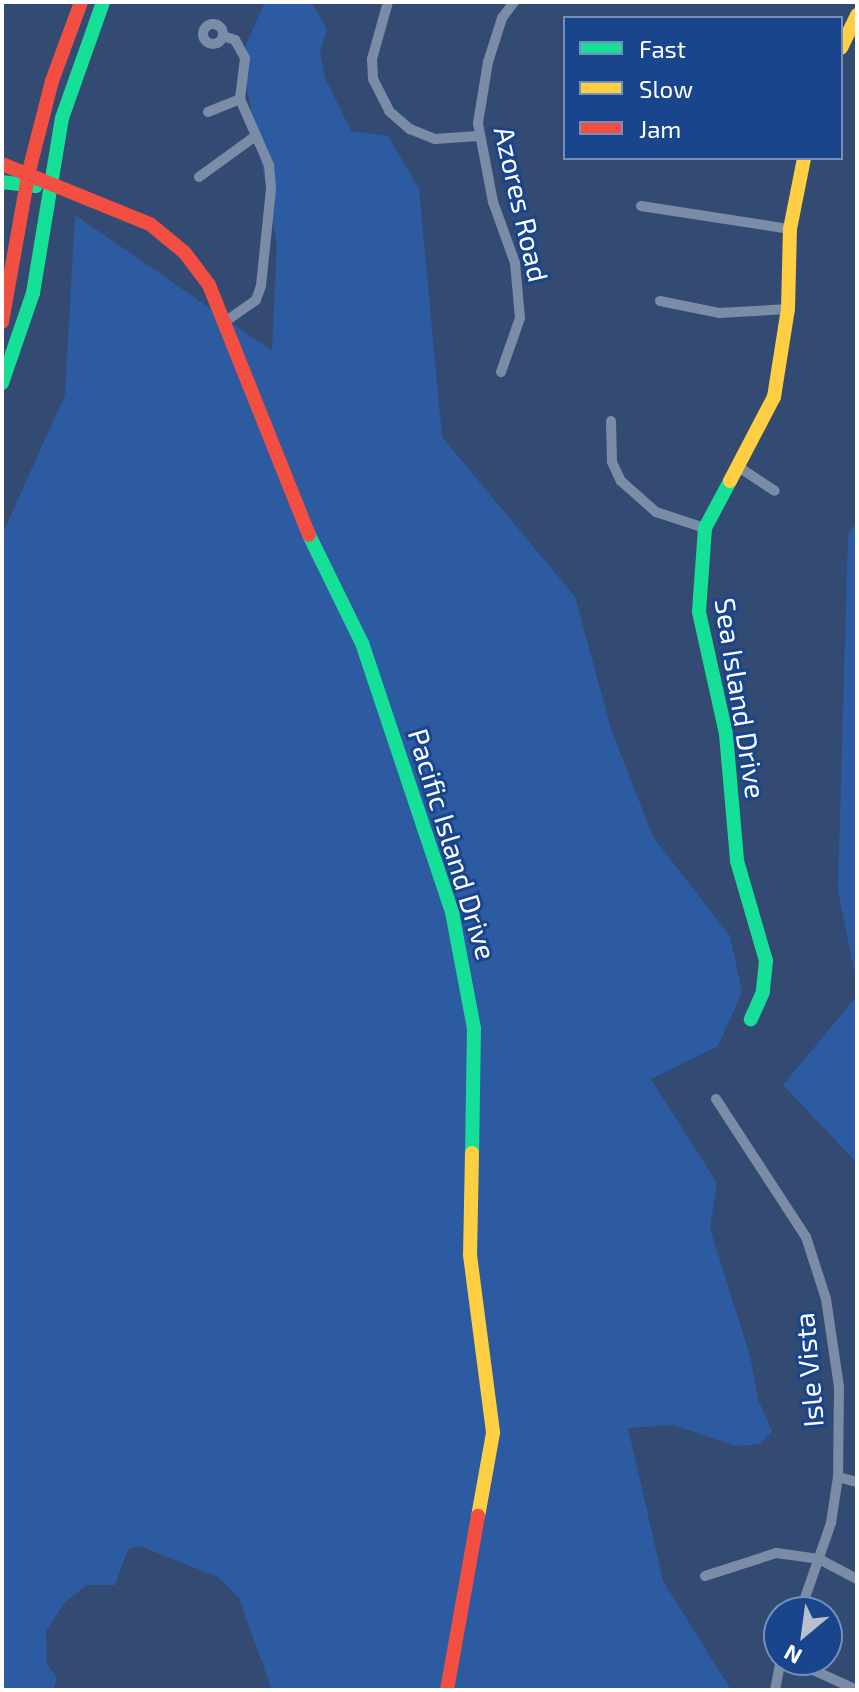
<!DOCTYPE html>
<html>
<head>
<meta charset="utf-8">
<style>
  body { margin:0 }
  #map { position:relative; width:859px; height:1692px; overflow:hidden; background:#334b72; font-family:"Exo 2",sans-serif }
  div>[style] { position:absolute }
  .green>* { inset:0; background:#2d5ba2 }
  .street>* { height:10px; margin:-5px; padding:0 5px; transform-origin:5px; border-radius:5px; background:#7a8ca6 }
  .street>.ring { margin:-5px; padding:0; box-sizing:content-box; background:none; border:10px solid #7a8ca6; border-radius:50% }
  .fast>* { height:14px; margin:-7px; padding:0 7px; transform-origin:7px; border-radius:7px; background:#16e098 }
  .slow>* { height:14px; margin:-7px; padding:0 7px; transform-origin:7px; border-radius:7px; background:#ffcf43 }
  .jam>* { height:14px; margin:-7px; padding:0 7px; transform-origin:7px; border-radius:7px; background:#f24e42 }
  span { translate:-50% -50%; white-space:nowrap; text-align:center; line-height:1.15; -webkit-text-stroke:6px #19458c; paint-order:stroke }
  .street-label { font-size:28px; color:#fff }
  .frame { position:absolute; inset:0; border:4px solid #fff; pointer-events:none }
  .legend { position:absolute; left:563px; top:16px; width:280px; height:144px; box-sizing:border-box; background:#19458c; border:2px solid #758fba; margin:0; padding:10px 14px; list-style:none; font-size:24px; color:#fff }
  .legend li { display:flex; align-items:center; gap:16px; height:40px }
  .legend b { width:40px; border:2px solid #758fba }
  .north { position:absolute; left:763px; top:1596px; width:80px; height:80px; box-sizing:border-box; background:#19458c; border:2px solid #758fba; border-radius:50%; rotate:209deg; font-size:22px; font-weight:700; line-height:32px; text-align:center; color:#fff }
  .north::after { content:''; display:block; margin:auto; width:28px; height:36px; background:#b8c0ce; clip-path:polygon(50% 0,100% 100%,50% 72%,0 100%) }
</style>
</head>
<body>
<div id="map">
  <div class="green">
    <div style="clip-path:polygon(265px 2px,311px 2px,327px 29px,320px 52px,325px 78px,351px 131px,388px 136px,419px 189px,442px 437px,575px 597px,611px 729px,653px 837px,730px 936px,742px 992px,718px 1046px,651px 1079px,717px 1183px,710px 1229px,750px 1356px,758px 1400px,772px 1431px,760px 1444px,736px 1446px,673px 1425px,628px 1428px,663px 1581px,731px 1690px,272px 1690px,239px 1598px,218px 1577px,140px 1546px,128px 1549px,115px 1585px,87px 1585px,65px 1602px,46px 1631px,47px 1664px,57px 1678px,53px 1690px,2px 1690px,2px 535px,65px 395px,75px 215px,272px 351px,277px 245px,241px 56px)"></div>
    <div style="clip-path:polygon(857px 521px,857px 985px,838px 890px,848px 536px)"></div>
    <div style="clip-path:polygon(857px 996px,857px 1163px,783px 1085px)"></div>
  </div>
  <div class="street">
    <div style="left:388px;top:2px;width:59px;rotate:105.7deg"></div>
    <div style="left:372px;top:59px;width:20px;rotate:87deg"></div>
    <div style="left:373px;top:79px;width:36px;rotate:63deg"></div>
    <div style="left:389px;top:111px;width:28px;rotate:41deg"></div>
    <div style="left:410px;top:129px;width:27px;rotate:22deg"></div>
    <div style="left:435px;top:139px;width:43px;rotate:-4deg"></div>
    <div class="ring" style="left:203px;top:24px;width:10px;height:10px"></div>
    <div style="left:223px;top:36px;width:13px;rotate:18deg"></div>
    <div style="left:235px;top:40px;width:21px;rotate:61deg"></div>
    <div style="left:245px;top:58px;width:41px;rotate:97deg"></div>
    <div style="left:240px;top:99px;width:72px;rotate:66.3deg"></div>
    <div style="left:269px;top:165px;width:24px;rotate:85deg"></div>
    <div style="left:271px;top:189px;width:98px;rotate:95.9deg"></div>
    <div style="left:261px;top:286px;width:15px;rotate:110deg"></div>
    <div style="left:256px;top:300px;width:37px;rotate:145deg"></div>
    <div style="left:208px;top:112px;width:35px;rotate:-22deg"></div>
    <div style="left:199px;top:177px;width:68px;rotate:-36deg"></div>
    <div style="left:641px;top:206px;width:151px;rotate:8.8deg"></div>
    <div style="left:660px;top:301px;width:60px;rotate:11.5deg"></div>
    <div style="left:719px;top:313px;width:69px;rotate:-3.3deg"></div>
    <div style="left:501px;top:372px;width:57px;rotate:-70.6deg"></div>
    <div style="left:520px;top:318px;width:55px;rotate:-95.2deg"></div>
    <div style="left:515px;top:263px;width:65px;rotate:-109.8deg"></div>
    <div style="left:493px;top:202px;width:80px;rotate:-100.8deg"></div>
    <div style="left:478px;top:123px;width:62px;rotate:-80.7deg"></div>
    <div style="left:488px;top:62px;width:46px;rotate:-72.3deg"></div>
    <div style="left:502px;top:18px;width:20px;rotate:-53deg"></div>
    <div style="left:611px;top:421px;width:41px;rotate:88.6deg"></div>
    <div style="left:612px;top:462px;width:21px;rotate:65deg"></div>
    <div style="left:621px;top:481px;width:47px;rotate:41.5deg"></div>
    <div style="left:656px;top:512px;width:52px;rotate:18.1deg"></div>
    <div style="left:737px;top:466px;width:45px;rotate:33.3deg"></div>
    <div style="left:716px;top:1099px;width:165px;rotate:56.9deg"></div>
    <div style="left:806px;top:1237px;width:65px;rotate:72.1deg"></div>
    <div style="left:826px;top:1299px;width:89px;rotate:81.6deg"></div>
    <div style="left:839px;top:1387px;width:90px;rotate:90.6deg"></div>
    <div style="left:838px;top:1477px;width:47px;rotate:98.7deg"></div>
    <div style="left:831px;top:1523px;width:94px;rotate:109.2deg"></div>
    <div style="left:838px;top:1477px;width:20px;rotate:15deg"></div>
    <div style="left:705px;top:1576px;width:75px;rotate:-17.9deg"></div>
    <div style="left:776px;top:1553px;width:43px;rotate:7.9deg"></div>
    <div style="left:819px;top:1559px;width:43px;rotate:27.8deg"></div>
    <div style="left:791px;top:1660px;width:72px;rotate:24.4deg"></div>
    <div style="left:775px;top:1690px;width:31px;rotate:-79deg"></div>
  </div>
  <div class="fast">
    <div style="left:2px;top:182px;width:34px;rotate:7deg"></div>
    <div style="left:2px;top:383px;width:95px;rotate:-71deg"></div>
    <div style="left:33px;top:293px;width:177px;rotate:-80.6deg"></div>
    <div style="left:62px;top:118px;width:123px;rotate:-70.5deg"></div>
    <div style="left:730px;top:481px;width:53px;rotate:118deg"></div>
    <div style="left:705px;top:528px;width:84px;rotate:94.1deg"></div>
    <div style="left:699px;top:612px;width:125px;rotate:77.5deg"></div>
    <div style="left:726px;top:734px;width:127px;rotate:85deg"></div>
    <div style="left:737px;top:861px;width:104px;rotate:73.8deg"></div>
    <div style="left:766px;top:961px;width:31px;rotate:96deg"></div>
    <div style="left:763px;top:992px;width:30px;rotate:114deg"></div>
    <div style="left:309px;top:535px;width:120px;rotate:63.9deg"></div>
    <div style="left:362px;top:643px;width:284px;rotate:71.5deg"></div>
    <div style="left:452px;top:912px;width:118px;rotate:79.3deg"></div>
    <div style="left:474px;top:1028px;width:125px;rotate:90.9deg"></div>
  </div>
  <div class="slow">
    <div style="left:841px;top:48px;width:37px;rotate:-64deg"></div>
    <div style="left:730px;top:481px;width:95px;rotate:-62.4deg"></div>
    <div style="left:774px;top:397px;width:89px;rotate:-81deg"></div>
    <div style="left:788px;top:309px;width:80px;rotate:-88.6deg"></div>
    <div style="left:790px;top:229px;width:72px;rotate:-78.8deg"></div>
    <div style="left:472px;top:1153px;width:102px;rotate:91.1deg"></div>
    <div style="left:470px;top:1255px;width:179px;rotate:82.6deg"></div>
    <div style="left:493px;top:1433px;width:84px;rotate:100.2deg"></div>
  </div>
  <div class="jam">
    <div style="left:2px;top:164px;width:160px;rotate:22.1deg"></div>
    <div style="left:150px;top:224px;width:45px;rotate:39.6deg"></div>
    <div style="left:185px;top:253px;width:40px;rotate:53deg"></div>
    <div style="left:209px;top:285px;width:269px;rotate:68.2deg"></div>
    <div style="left:2px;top:322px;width:153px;rotate:-79.9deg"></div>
    <div style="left:29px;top:171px;width:93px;rotate:-75.7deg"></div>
    <div style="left:52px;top:81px;width:84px;rotate:-69.8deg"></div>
    <div style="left:447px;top:1690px;width:177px;rotate:-79.9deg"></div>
  </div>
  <div class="street-label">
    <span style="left:522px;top:204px;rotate:77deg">Azores Road</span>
    <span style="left:741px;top:698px;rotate:81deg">Sea Island Drive</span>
    <span style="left:453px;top:844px;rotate:73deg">Pacific Island Drive</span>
    <span style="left:808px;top:1370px;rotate:-95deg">Isle Vista</span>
  </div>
  <div class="frame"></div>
  <ul class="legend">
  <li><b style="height:10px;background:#16e098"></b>Fast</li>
  <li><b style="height:10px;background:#ffcf43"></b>Slow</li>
  <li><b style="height:10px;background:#f24e42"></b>Jam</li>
  </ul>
  <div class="north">N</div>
</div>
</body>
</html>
